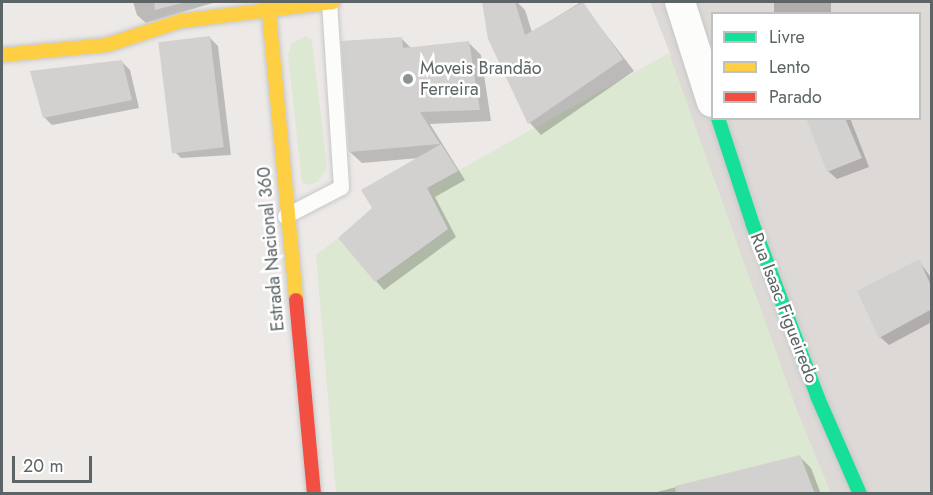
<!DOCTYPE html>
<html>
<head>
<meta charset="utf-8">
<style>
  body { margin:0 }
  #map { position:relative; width:933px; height:495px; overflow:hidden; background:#ece9e7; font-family:Jost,sans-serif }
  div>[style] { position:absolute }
  .industrial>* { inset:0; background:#dcd9d7 }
  .green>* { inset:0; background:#dde8d2 }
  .shadow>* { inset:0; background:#0003; transform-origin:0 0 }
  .building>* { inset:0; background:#d3d0d0; transform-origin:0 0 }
  .roads { filter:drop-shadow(0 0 2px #c8c8c8) drop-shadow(0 0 2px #c8c8c8) }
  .lane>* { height:15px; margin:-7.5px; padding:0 7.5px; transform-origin:7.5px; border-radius:7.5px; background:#fcfcfb }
  .street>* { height:30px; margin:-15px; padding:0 15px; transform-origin:15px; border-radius:15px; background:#fcfcfb }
  .fast>* { height:14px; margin:-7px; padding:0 7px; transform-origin:7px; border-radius:7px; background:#16e098 }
  .slow>* { height:14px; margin:-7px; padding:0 7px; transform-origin:7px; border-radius:7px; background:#ffcf43 }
  .jam>* { height:14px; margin:-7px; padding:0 7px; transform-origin:7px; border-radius:7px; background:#f24e42 }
  .dots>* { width:16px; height:16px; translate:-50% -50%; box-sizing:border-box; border:3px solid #fff; border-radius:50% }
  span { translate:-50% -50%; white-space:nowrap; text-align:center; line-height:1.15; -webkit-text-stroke:5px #fff; paint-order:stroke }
  .poi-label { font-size:18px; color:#5c6465 }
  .left { translate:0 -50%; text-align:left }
  .street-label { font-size:18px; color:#5c6465 }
  .frame { position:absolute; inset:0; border:3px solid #5c6465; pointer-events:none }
  .legend { position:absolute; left:711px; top:12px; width:210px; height:108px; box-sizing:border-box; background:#fff; border:2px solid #bec1c1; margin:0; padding:8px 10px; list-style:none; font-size:18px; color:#5c6465 }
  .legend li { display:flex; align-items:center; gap:12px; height:30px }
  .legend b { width:30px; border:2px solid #bec1c1 }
  .scale { position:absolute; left:12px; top:456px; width:80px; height:27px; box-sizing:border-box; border:3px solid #5c6465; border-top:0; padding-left:8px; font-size:18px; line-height:21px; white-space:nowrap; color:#5c6465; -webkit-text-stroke:4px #fff; paint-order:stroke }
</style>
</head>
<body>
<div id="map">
  <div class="industrial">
    <div style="clip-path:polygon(evenodd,650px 2px,931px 2px,931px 493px,363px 493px,352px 311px,671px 56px,650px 2px,712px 14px,920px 14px,920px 118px,712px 118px,712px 14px)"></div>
  </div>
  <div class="green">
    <div style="clip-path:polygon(306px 36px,312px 41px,327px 167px,318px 182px,309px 185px,302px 182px,288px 56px,291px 44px)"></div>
    <div style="clip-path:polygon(669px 53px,798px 413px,831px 493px,336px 493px,316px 255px,338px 238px,375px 282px,448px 229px,427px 188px)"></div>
  </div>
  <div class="shadow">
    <div style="clip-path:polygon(133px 2px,216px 2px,146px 23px,137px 15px)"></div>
    <div style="clip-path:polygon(517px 2px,525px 10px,532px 32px,581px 2px,634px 71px,541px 135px,530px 123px,490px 38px,484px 3px)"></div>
    <div style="left:774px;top:2px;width:57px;height:13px"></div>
    <div style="clip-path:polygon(210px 38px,218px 46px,231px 155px,181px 158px,173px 150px)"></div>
    <div style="clip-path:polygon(401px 38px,412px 49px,469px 43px,481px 55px,491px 121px,430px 124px,465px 180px,435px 197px,456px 237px,384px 290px,376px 281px,374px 208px,419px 158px,362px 163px,350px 152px)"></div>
    <div style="clip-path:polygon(121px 61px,130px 70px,139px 108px,52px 125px,44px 117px)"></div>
    <div style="clip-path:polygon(809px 118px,850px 118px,869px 167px,837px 179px,828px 171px)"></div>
    <div style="clip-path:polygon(919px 261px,932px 279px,932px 322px,889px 345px,880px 337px)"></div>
    <div style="clip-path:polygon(799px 456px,811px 468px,821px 494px,649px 494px)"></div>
  </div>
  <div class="building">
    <div style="clip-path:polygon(154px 2px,186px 2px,155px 10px)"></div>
    <div style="clip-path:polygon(482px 2px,515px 2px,525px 35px,583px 2px,623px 59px,528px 124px,488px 39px)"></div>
    <div style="left:210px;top:36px;width:112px;height:52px;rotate:83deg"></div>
    <div style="clip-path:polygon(402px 37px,403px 48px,469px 41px,480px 110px,420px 112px,440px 144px,349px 152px,341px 41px)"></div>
    <div style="clip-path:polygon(122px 60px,132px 100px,43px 118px,30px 71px)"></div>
    <div style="clip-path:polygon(806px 118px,845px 118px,862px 158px,827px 172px)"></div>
    <div style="clip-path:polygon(441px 144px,458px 171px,427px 188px,448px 229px,375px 282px,338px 238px,372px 208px,361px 190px)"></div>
    <div style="clip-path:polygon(919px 259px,932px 288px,932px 309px,879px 338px,857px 291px)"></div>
    <div style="clip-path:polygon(800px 455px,815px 494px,676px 494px,675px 486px)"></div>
  </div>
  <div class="roads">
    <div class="lane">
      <div style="left:285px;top:216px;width:63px;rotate:-27.4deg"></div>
      <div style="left:341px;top:187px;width:185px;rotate:-93.7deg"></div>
    </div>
    <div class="street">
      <div style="left:680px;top:2px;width:105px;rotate:72.3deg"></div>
    </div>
    <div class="fast">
      <div style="left:718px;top:118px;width:113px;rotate:71.9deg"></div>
      <div style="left:753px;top:225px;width:185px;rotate:69.4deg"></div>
      <div style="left:818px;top:398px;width:105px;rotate:66.4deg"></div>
    </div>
    <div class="slow">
      <div style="left:268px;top:2px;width:299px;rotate:84.6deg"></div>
      <div style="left:2px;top:55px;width:105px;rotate:-5.4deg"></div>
      <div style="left:107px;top:45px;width:78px;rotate:-18deg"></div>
      <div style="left:181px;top:21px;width:153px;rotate:-7.1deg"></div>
    </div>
    <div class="jam">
      <div style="left:296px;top:300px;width:195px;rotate:84.7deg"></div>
    </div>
  </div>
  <div class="dots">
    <div style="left:408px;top:79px;background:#8e9392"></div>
  </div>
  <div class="poi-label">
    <span class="left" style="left:420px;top:79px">Moveis Brandão<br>Ferreira</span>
  </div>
  <div class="street-label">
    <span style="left:271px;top:249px;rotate:-95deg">Estrada Nacional 360</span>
    <span style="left:784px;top:308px;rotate:69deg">Rua Isaac Figueiredo</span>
  </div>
  <div class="frame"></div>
  <ul class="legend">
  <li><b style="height:8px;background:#16e098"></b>Livre</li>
  <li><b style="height:8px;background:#ffcf43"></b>Lento</li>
  <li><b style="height:8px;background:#f24e42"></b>Parado</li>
  </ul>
  <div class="scale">20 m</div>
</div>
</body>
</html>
